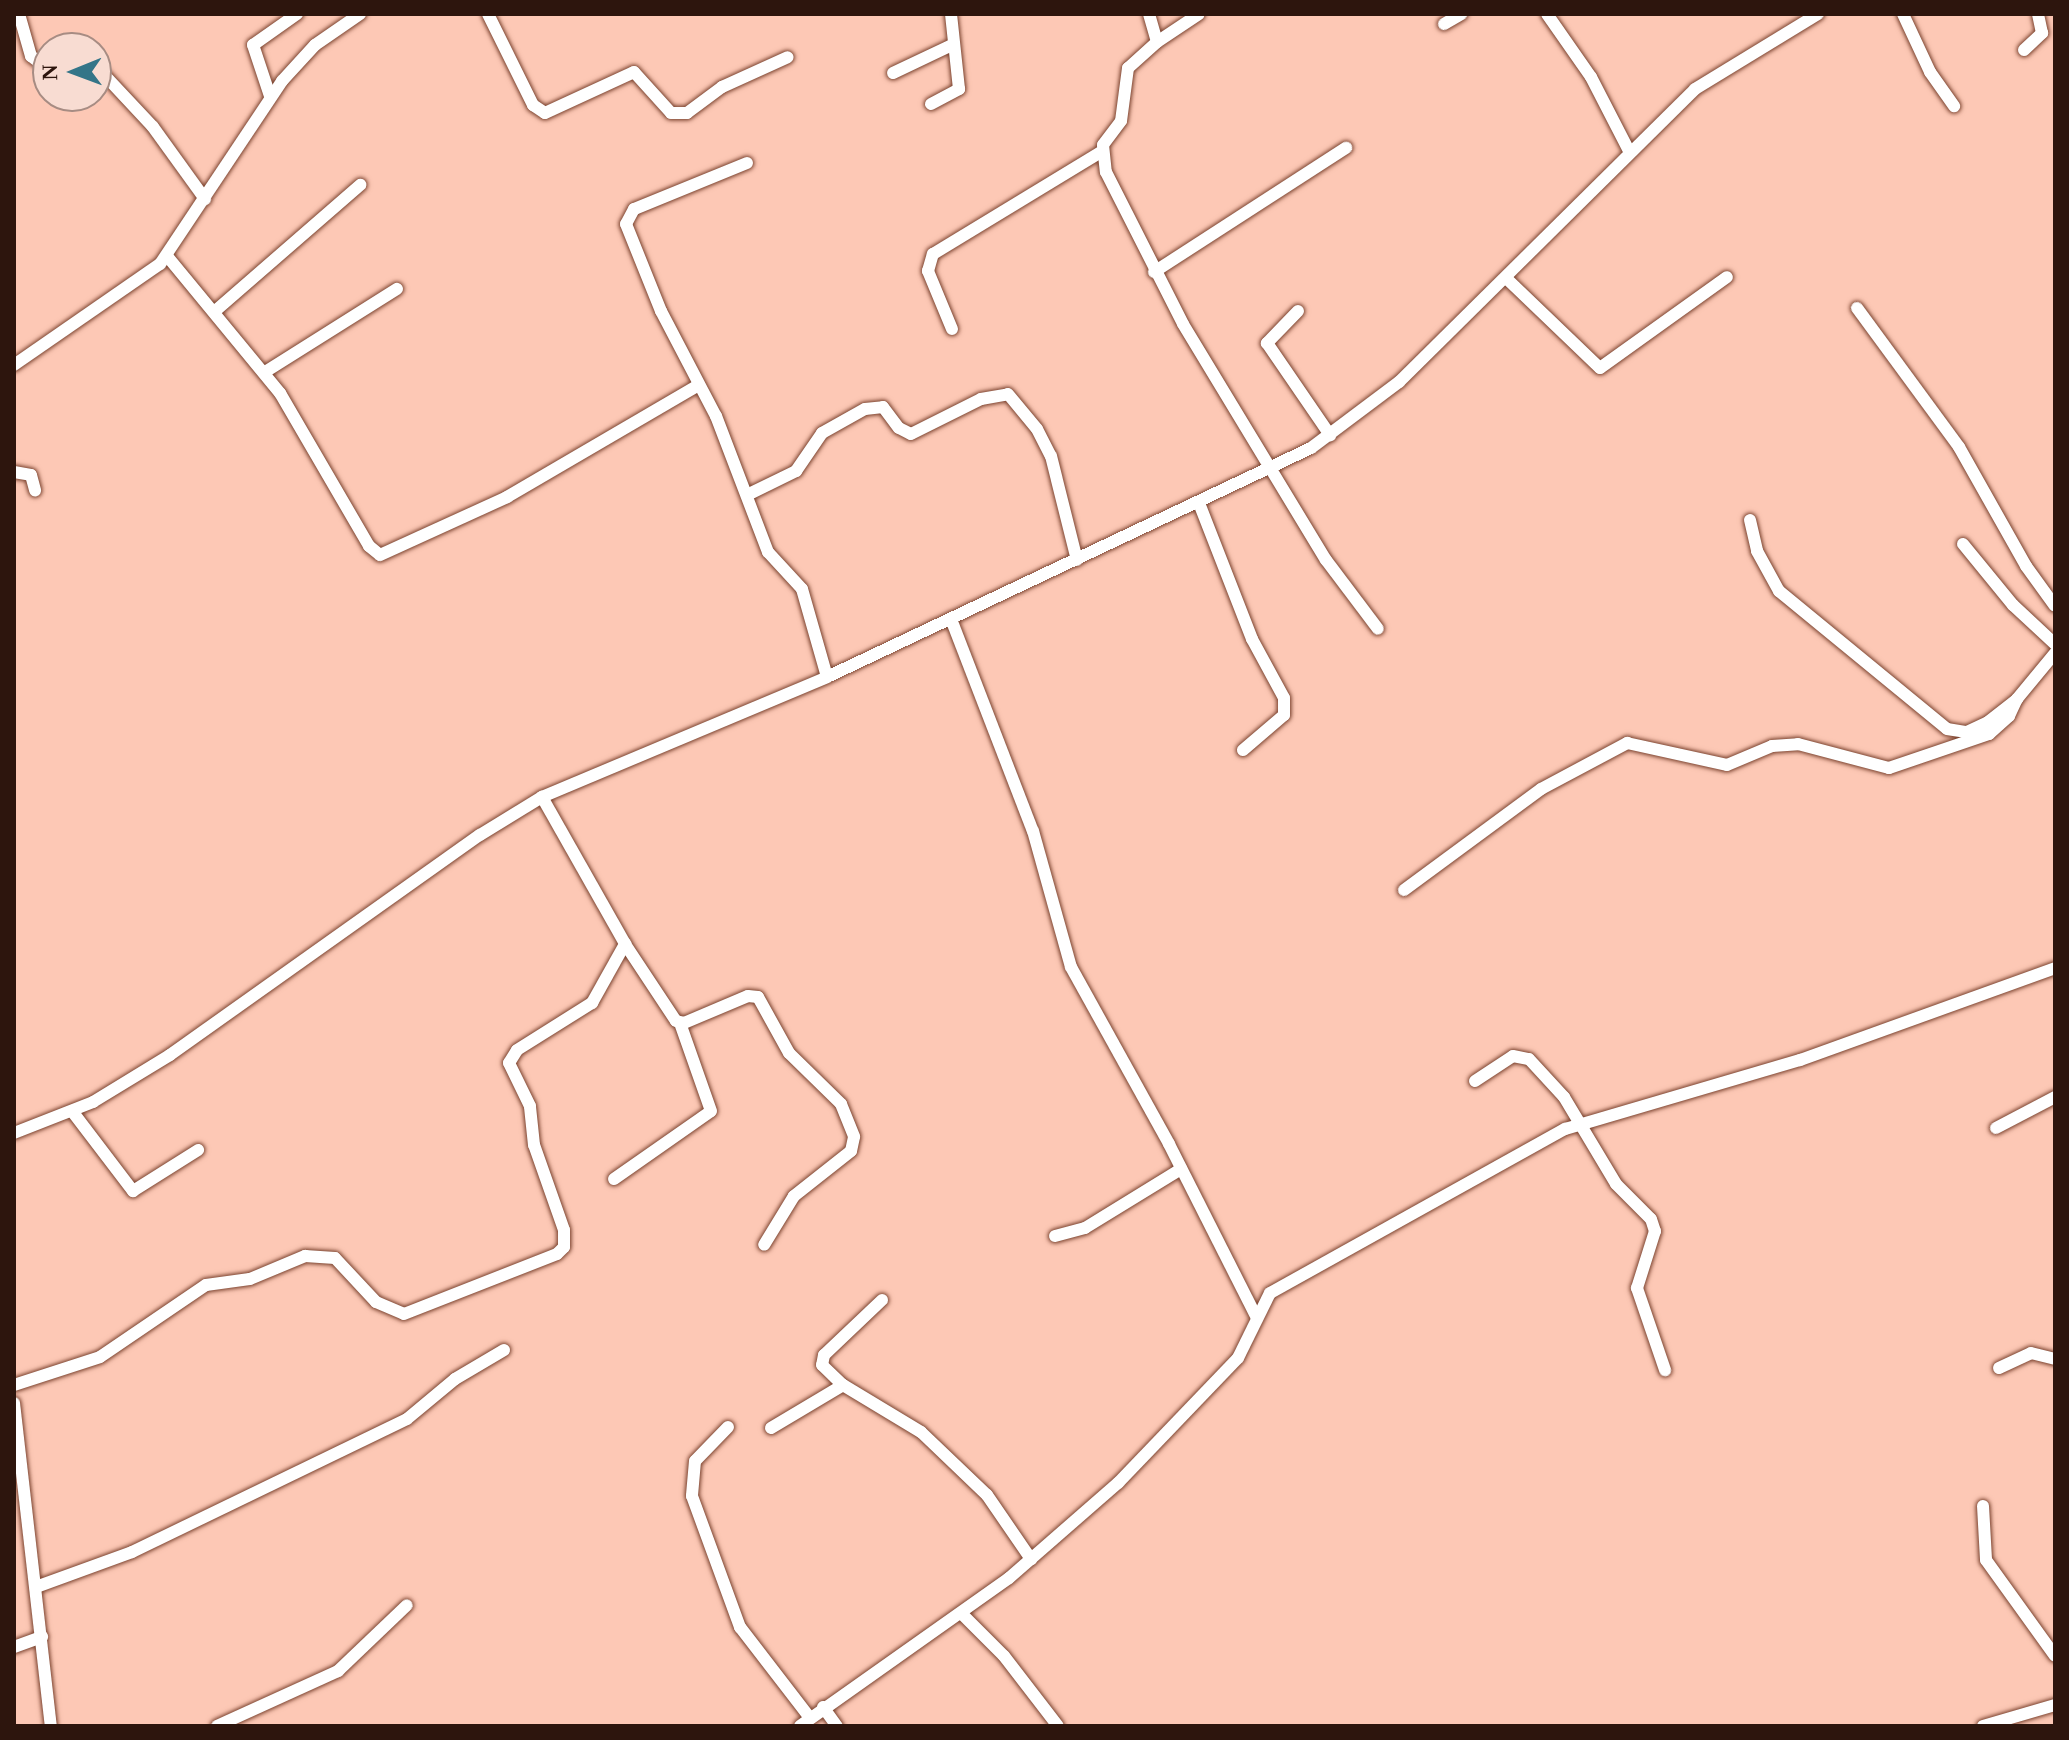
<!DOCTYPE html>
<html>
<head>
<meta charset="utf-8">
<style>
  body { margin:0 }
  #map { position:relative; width:2069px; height:1740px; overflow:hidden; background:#fdc8b5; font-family:Georgia,serif }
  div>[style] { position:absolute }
  .roads { filter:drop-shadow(0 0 2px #7b432f) drop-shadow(0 0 2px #7b432f) }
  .minor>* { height:12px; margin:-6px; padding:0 6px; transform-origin:6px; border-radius:6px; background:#fff }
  span { translate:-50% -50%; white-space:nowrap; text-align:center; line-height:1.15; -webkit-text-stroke:8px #f8dcd2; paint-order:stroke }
  .frame { position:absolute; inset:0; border:16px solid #2d150d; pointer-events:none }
  .north { position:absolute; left:32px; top:32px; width:80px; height:80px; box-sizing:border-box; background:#f8dcd2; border:2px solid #a78c83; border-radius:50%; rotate:269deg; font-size:22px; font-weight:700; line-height:32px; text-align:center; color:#2d150d }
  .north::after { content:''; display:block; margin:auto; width:28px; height:36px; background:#347588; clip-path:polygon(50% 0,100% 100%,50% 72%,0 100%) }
</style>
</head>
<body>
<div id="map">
  <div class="roads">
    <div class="minor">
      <div style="left:19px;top:14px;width:44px;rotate:74.1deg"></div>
      <div style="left:31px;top:56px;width:11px;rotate:38deg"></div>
      <div style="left:40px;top:63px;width:8px;rotate:-14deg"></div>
      <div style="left:488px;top:14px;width:102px;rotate:63.7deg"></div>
      <div style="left:533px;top:105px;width:14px;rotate:34deg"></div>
      <div style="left:545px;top:113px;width:98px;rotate:-24.7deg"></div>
      <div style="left:634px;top:72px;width:55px;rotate:47.9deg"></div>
      <div style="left:671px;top:113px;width:16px"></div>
      <div style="left:687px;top:113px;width:44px;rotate:-36.6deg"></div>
      <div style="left:722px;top:87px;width:72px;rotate:-24.4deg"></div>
      <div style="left:1149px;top:14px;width:29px;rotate:74deg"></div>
      <div style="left:1157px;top:42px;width:39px;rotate:138deg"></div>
      <div style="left:1128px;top:68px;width:53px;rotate:97.5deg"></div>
      <div style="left:1121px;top:121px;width:30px;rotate:127deg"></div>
      <div style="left:1103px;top:145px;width:27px;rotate:84deg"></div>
      <div style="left:1106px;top:172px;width:170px;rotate:63.1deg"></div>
      <div style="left:1183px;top:324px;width:276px;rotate:58.8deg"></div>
      <div style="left:1326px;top:560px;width:86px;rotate:53deg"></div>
      <div style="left:1547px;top:14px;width:77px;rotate:55.1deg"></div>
      <div style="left:1591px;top:77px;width:83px;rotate:62.8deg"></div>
      <div style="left:1903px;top:14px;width:64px;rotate:65deg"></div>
      <div style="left:1930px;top:72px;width:42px;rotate:54.8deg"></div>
      <div style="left:1444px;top:24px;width:20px;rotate:-30deg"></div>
      <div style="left:1157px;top:42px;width:50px;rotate:-33.7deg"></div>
      <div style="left:66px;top:48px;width:6px"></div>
      <div style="left:2024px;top:50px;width:25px;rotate:-43deg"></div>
      <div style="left:2042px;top:33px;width:19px;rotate:-102deg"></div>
      <div style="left:96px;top:66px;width:83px;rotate:46.9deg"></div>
      <div style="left:153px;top:127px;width:89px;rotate:54.2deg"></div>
      <div style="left:893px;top:73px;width:65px;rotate:-25.4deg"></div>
      <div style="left:270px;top:96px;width:54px;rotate:-108.4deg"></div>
      <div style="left:253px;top:45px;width:54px;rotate:-35.2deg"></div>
      <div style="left:931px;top:104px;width:32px;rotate:-28deg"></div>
      <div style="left:959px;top:89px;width:75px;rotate:-96.1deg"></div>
      <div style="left:747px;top:163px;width:122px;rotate:157.8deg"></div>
      <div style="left:634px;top:209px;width:17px;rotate:118deg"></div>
      <div style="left:626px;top:224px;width:94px;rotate:68.1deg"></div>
      <div style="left:661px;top:311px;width:119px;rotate:62.4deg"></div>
      <div style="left:716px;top:416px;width:146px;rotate:69.1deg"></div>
      <div style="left:768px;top:552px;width:50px;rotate:47.4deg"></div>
      <div style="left:802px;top:589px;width:91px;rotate:74.1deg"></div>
      <div style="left:167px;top:256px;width:178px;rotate:50.5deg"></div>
      <div style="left:280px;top:393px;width:177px;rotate:59.8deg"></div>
      <div style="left:369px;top:546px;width:14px;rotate:39deg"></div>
      <div style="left:380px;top:555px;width:140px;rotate:-24.5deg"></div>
      <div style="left:507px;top:497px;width:220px;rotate:-30.3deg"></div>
      <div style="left:1154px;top:272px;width:229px;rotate:-32.9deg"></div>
      <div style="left:1506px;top:278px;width:130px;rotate:43.8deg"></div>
      <div style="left:1600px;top:368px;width:156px;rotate:-35.6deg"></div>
      <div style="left:1857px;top:308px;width:172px;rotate:53.7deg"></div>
      <div style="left:1959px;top:447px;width:137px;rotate:60.6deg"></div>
      <div style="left:2026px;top:566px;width:49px;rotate:54.1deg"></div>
      <div style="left:1298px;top:311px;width:45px;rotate:134.1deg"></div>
      <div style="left:1267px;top:343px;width:112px;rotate:55.6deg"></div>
      <div style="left:214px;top:312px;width:194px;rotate:-41deg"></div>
      <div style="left:952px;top:329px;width:63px;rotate:-112.5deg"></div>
      <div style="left:928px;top:271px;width:18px;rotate:-74deg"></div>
      <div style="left:933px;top:254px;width:197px;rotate:-31.3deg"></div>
      <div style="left:14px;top:365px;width:178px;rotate:-34.7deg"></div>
      <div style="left:160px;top:264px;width:220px;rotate:-56.3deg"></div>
      <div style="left:282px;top:81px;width:49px;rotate:-47.5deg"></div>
      <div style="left:315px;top:45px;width:55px;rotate:-34.6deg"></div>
      <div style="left:265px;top:372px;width:156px;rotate:-32.2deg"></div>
      <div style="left:14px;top:472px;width:17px;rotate:10deg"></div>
      <div style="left:31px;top:475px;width:16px;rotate:75deg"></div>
      <div style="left:747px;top:495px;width:55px;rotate:-26.1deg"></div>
      <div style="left:796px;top:471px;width:46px;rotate:-55.6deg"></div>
      <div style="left:822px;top:433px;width:49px;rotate:-29.2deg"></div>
      <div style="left:865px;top:409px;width:18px;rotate:-6deg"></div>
      <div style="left:883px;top:407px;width:26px;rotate:53deg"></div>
      <div style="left:899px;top:428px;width:13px;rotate:27deg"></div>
      <div style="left:911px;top:434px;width:78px;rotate:-26.6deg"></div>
      <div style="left:981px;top:399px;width:27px;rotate:-10deg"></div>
      <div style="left:1008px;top:394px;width:45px;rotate:50.4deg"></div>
      <div style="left:1037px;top:429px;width:30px;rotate:63deg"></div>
      <div style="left:1051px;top:456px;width:107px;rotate:76deg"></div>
      <div style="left:1199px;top:503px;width:146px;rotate:68.7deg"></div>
      <div style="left:1252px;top:639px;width:67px;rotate:61.5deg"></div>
      <div style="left:1284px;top:698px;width:17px;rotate:90deg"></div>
      <div style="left:1284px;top:715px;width:54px;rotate:139.5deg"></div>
      <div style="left:1750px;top:520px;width:32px;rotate:77deg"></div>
      <div style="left:1757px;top:551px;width:46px;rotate:61.2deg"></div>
      <div style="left:1779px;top:591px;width:217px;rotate:39.4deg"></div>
      <div style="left:1947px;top:729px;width:20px;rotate:9deg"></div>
      <div style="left:1967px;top:732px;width:23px;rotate:-25deg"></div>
      <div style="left:1988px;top:722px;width:37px;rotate:-38deg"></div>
      <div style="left:2017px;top:699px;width:60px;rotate:-50.4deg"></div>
      <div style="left:1963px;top:544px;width:79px;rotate:50.7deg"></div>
      <div style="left:2013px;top:605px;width:57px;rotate:42.9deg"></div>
      <div style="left:951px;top:619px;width:227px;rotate:68.9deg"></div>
      <div style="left:1033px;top:831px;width:141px;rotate:74.4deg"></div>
      <div style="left:1071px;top:967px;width:202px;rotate:61deg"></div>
      <div style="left:1169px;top:1144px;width:195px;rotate:63.2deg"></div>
      <div style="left:542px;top:797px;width:169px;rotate:60.5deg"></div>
      <div style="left:625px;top:944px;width:92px;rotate:56.5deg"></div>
      <div style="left:676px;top:1021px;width:8px;rotate:14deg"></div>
      <div style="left:684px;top:1023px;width:69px;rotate:-22.9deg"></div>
      <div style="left:748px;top:996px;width:10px;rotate:6deg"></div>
      <div style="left:758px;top:997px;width:64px;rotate:61deg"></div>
      <div style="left:789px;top:1053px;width:73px;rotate:44.4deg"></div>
      <div style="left:841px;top:1104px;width:35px;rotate:68deg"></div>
      <div style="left:854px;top:1137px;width:14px;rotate:102deg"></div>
      <div style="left:851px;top:1151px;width:73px;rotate:141.7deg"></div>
      <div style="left:794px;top:1196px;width:57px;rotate:121.5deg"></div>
      <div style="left:1404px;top:890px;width:170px;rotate:-36.4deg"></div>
      <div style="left:1541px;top:789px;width:98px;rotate:-28.1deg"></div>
      <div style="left:1627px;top:743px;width:102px;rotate:12.4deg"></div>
      <div style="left:1727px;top:765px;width:49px;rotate:-22.9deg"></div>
      <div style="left:1772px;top:746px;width:26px;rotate:-4deg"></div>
      <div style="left:1798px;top:744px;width:94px;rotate:14.8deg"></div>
      <div style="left:1889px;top:768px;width:106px;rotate:-18.8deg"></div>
      <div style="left:1989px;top:734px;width:27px;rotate:-42deg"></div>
      <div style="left:2009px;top:716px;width:19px;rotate:-65deg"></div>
      <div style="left:1475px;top:1081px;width:45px;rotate:-33.3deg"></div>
      <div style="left:1513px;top:1056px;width:16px;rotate:11deg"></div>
      <div style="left:1529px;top:1059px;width:52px;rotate:47.4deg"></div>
      <div style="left:1564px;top:1097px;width:101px;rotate:59.1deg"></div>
      <div style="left:1616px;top:1184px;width:49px;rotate:45deg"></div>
      <div style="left:1651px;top:1219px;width:13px;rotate:72deg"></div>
      <div style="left:1655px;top:1231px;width:60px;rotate:107.5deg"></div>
      <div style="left:1637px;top:1288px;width:87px;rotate:71.1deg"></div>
      <div style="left:72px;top:1111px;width:101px;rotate:52.7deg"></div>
      <div style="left:133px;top:1191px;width:77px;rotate:-32.2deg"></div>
      <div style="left:1996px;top:1128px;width:67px;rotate:-27.7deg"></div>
      <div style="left:14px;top:1133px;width:85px;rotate:-21.4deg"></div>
      <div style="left:93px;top:1102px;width:90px;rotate:-31.4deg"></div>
      <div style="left:170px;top:1055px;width:380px;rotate:-35.4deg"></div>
      <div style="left:480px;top:835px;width:73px;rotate:-31.5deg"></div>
      <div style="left:542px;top:797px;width:309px;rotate:-22.8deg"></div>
      <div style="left:827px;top:677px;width:535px;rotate:-25.32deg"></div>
      <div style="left:1311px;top:448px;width:110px;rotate:-36.9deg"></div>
      <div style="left:1399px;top:382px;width:416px;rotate:-44.7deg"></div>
      <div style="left:1695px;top:89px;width:144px;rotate:-31.4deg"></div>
      <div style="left:614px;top:1179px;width:118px;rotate:-35deg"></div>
      <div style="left:711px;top:1111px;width:93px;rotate:-109.4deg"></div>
      <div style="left:1055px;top:1236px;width:31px;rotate:-15deg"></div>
      <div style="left:1085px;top:1228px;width:113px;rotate:-31.6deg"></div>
      <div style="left:882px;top:1300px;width:80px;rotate:136.5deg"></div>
      <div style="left:824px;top:1355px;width:10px;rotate:101deg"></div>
      <div style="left:822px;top:1365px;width:29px;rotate:44deg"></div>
      <div style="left:843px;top:1385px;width:91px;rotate:31.1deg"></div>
      <div style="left:921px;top:1432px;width:91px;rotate:43.7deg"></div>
      <div style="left:987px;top:1495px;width:78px;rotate:55.5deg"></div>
      <div style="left:1999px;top:1368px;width:35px;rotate:-25deg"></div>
      <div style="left:2031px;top:1353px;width:25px;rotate:14deg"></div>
      <div style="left:14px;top:1385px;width:90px;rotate:-18deg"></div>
      <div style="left:100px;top:1357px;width:128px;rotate:-34.2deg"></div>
      <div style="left:206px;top:1285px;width:44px;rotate:-7.8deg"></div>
      <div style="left:250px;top:1279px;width:60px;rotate:-22.7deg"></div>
      <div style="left:305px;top:1256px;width:30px;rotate:4deg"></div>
      <div style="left:335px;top:1258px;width:60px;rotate:47deg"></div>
      <div style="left:376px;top:1302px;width:30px;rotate:23deg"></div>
      <div style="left:404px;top:1314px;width:164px;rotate:-21.4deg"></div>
      <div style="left:557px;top:1254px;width:10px;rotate:-45deg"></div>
      <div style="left:564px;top:1247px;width:17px;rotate:-90deg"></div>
      <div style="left:564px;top:1230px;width:90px;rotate:-109.4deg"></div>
      <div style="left:534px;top:1145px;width:39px;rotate:-96deg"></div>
      <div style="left:530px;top:1106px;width:48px;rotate:-116deg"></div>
      <div style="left:509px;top:1063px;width:15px;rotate:-58deg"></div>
      <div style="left:517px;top:1050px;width:89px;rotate:-32.1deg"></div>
      <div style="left:592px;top:1003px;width:68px;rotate:-60.8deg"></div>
      <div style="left:14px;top:1403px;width:325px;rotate:83.5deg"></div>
      <div style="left:728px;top:1427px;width:47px;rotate:134.1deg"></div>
      <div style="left:695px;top:1461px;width:35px;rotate:95deg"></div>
      <div style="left:692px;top:1496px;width:140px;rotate:69.9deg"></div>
      <div style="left:740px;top:1627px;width:115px;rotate:52.4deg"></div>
      <div style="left:771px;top:1428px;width:84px;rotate:-30.8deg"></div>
      <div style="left:1983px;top:1506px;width:54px;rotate:86.8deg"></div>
      <div style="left:1986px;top:1560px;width:118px;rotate:54.3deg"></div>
      <div style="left:36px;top:1587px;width:102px;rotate:-20deg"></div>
      <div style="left:132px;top:1552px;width:305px;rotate:-25.8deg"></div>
      <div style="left:407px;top:1419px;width:62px;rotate:-39.8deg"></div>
      <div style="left:455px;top:1379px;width:57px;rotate:-30.6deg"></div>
      <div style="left:962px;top:1614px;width:59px;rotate:45deg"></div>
      <div style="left:1004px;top:1656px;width:88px;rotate:52.4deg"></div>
      <div style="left:14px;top:1647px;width:30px;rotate:-20deg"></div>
      <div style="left:823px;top:1707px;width:24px;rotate:54deg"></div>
      <div style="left:217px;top:1726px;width:133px;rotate:-24.4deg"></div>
      <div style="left:338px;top:1671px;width:95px;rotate:-43.7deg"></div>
      <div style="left:800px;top:1726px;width:256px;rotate:-35.3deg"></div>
      <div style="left:1009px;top:1578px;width:145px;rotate:-41.1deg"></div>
      <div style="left:1118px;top:1483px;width:173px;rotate:-46.2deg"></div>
      <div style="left:1238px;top:1358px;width:72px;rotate:-63.8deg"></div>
      <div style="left:1270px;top:1293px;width:338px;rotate:-29.1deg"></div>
      <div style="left:1565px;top:1129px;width:245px;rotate:-16.4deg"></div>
      <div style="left:1800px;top:1060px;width:271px;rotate:-19.8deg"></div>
      <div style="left:1983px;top:1726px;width:75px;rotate:-16.3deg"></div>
    </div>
  </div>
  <div class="frame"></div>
  <div class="north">N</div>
</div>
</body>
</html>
